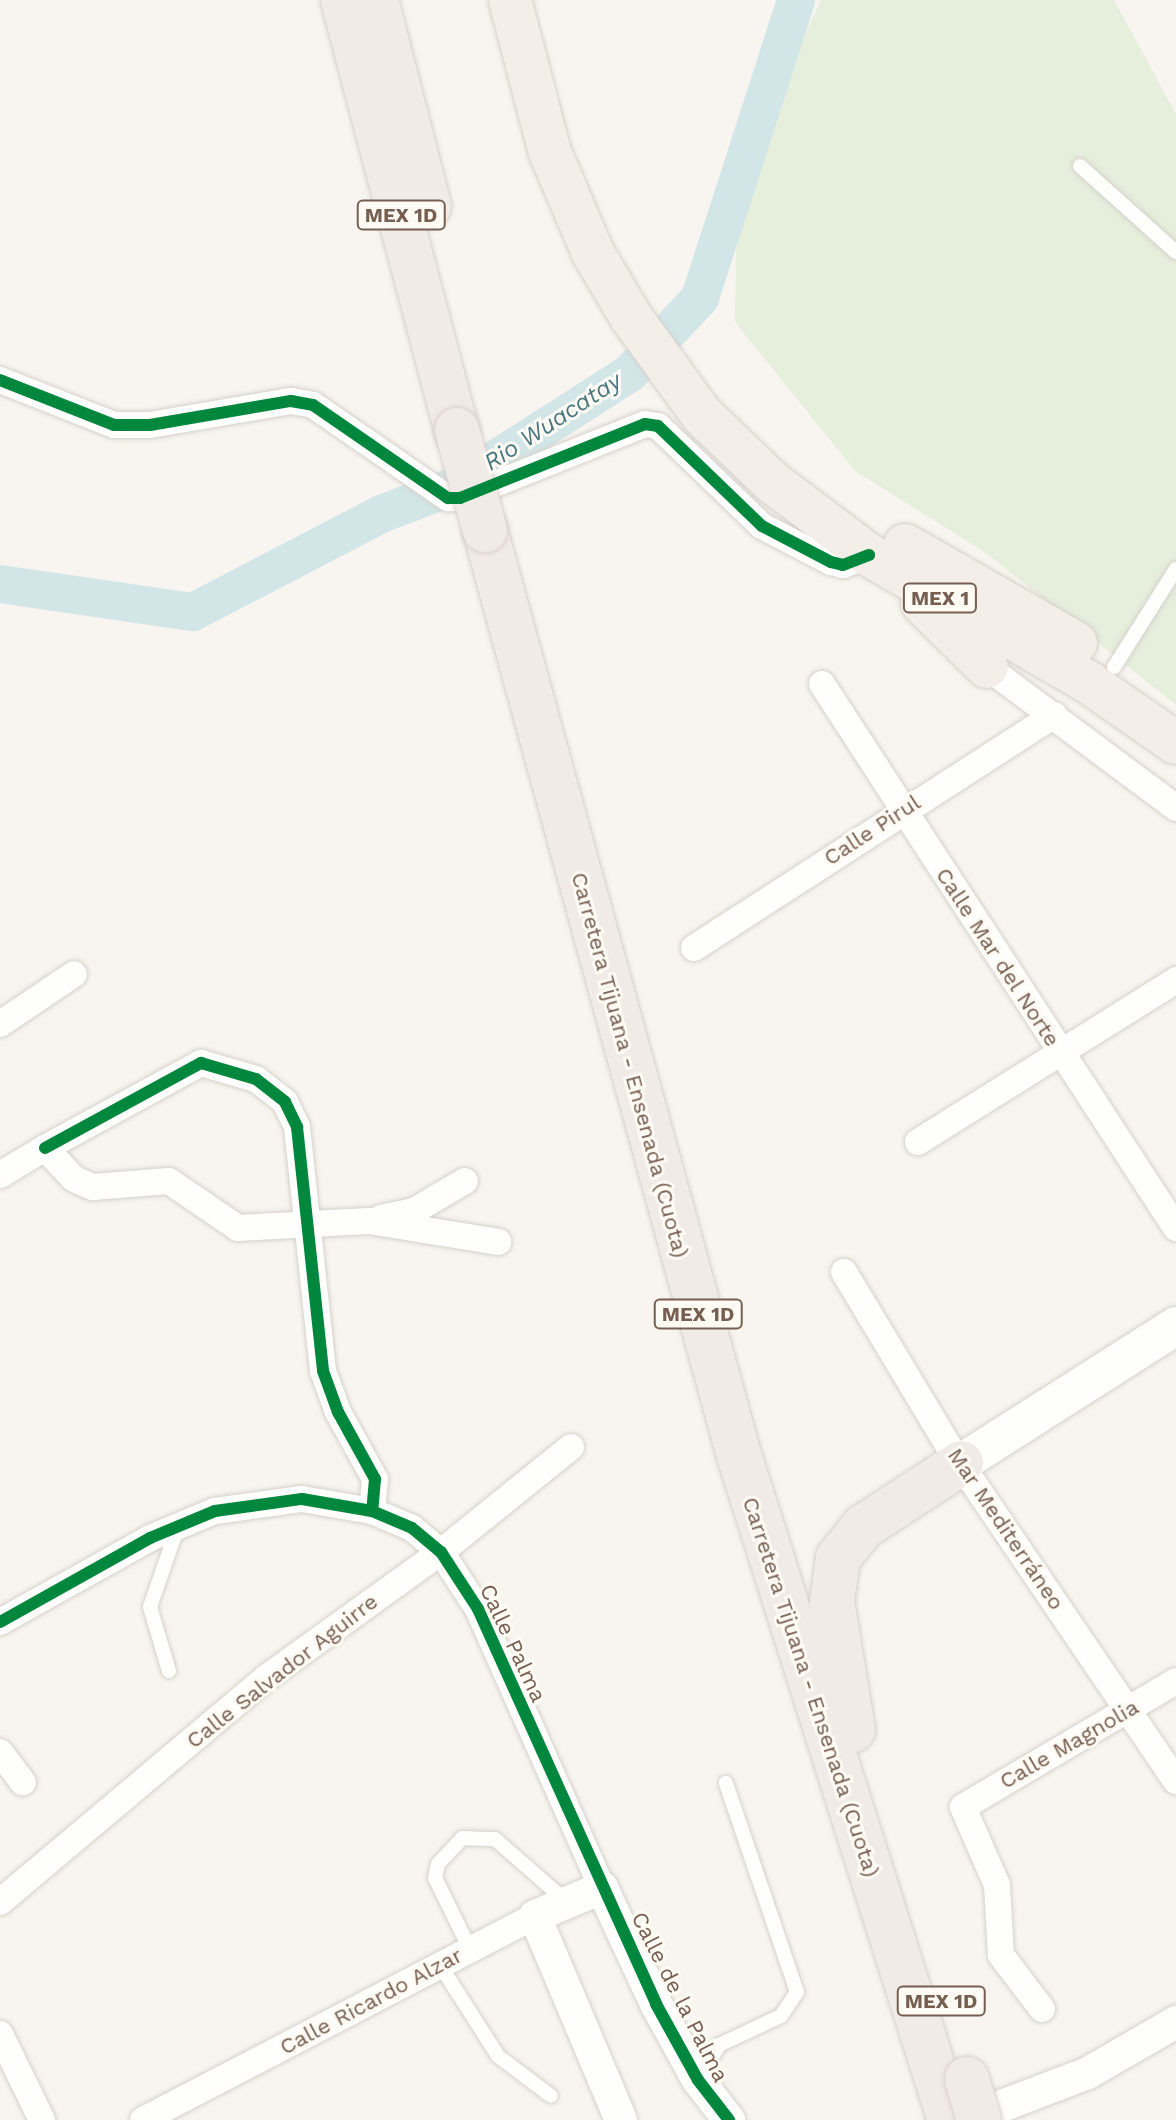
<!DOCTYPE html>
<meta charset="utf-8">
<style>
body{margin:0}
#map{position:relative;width:1176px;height:2120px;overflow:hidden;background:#f8f5f0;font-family:"Work Sans",sans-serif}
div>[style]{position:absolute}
.green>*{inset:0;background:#e6eedc}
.river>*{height:38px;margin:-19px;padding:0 19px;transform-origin:19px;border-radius:19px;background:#d2e6e8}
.roads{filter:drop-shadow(0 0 2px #d6d1cb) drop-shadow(0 0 2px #d6d1cb)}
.service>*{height:14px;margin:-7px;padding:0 7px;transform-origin:7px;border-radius:7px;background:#fefefd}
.minor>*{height:26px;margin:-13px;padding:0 13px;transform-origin:13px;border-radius:13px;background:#fefefd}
.tertiary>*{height:32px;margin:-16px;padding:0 16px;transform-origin:16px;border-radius:16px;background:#fefefd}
.secondary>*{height:38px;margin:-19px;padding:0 19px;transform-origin:19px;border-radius:19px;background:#fefefd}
.primary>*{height:42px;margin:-21px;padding:0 21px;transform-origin:21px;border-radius:21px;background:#f3efe8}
.motorway>*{height:44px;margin:-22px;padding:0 22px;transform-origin:22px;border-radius:22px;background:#f1ebe8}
.bridges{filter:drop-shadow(0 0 2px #d9d1cd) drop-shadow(0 0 2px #d9d1cd)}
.motorway-bridge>*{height:44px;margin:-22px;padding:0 22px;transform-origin:22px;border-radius:22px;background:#f1ebe8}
.cycleway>*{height:12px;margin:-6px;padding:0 6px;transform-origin:6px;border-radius:6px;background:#00873e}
span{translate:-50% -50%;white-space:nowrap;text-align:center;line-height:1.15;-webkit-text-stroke:6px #fefaf4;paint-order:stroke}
.shield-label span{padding:2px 6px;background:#fefaf4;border:2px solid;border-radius:6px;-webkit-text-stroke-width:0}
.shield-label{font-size:20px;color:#765e51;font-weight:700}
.street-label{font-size:22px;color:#765e51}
.water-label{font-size:24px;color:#487780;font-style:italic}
</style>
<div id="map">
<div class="green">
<i style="clip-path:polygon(821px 0,1114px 0,1176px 114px,1176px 705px,986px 553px,855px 471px,735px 322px,737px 182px)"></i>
</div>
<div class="river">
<i style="left:0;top:584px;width:195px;rotate:8.3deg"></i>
<i style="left:193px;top:612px;width:212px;rotate:-27.5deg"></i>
<i style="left:381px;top:514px;width:76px;rotate:-20.8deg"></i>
<i style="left:452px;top:487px;width:210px;rotate:-32.6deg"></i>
<i style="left:629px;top:374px;width:104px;rotate:-46.9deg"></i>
<i style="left:700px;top:298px;width:313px;rotate:-72.1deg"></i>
</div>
<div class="roads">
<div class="service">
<i style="left:1080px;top:166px;width:129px;rotate:41.9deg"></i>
<i style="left:1114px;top:667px;width:116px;rotate:-57.7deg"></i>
<i style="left:169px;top:1671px;width:67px;rotate:-106.5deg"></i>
<i style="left:150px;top:1607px;width:86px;rotate:-70.9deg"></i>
<i style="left:470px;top:1949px;width:79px;rotate:-116.2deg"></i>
<i style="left:435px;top:1878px;width:14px;rotate:-78deg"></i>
<i style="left:438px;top:1864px;width:35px;rotate:-47deg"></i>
<i style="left:462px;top:1838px;width:33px;rotate:2deg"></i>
<i style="left:495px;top:1839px;width:96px;rotate:41.2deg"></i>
<i style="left:440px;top:1965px;width:108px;rotate:57.5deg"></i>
<i style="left:498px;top:2056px;width:66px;rotate:37deg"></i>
<i style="left:698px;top:2079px;width:40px;rotate:-58deg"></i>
<i style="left:719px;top:2045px;width:68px;rotate:-25.1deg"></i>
<i style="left:781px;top:2016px;width:29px;rotate:-56deg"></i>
<i style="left:797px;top:1992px;width:221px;rotate:-108.8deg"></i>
</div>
<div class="minor">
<i style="left:0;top:380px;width:123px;rotate:21.5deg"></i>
<i style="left:114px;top:425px;width:36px"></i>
<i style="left:150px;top:425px;width:143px;rotate:-9.7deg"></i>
<i style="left:291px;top:401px;width:22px;rotate:10deg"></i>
<i style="left:313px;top:405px;width:164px;rotate:34.6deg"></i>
<i style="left:448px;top:498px;width:12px"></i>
<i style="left:460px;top:498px;width:199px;rotate:-21.8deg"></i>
<i style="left:645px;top:424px;width:13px;rotate:9deg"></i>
<i style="left:658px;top:426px;width:144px;rotate:43.9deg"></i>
<i style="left:762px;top:526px;width:78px;rotate:27.6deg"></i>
<i style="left:831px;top:562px;width:12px;rotate:14deg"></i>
<i style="left:843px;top:565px;width:28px;rotate:-21deg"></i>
<i style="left:987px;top:667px;width:236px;rotate:36.7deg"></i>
<i style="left:822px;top:684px;width:649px;rotate:56.95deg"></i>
<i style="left:694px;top:948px;width:429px;rotate:-32.9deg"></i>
<i style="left:0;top:1024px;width:89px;rotate:-34deg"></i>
<i style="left:918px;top:1142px;width:305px;rotate:-32.1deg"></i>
<i style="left:45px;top:1148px;width:178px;rotate:-28.6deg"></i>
<i style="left:201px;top:1063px;width:57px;rotate:16.2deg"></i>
<i style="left:256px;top:1079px;width:37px;rotate:38deg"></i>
<i style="left:285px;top:1102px;width:28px;rotate:64deg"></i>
<i style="left:297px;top:1127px;width:245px;rotate:83.9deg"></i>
<i style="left:323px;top:1371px;width:44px;rotate:69.9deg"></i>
<i style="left:338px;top:1412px;width:77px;rotate:61.1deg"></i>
<i style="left:375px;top:1479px;width:32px;rotate:95deg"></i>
<i style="left:0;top:1175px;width:52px;rotate:-31deg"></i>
<i style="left:45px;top:1148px;width:42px;rotate:46.9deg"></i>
<i style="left:74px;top:1179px;width:21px;rotate:23deg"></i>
<i style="left:93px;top:1187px;width:76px;rotate:-4.5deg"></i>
<i style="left:169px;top:1181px;width:83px;rotate:34.3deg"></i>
<i style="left:238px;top:1228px;width:131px;rotate:-3.1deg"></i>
<i style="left:369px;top:1221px;width:131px;rotate:9.2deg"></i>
<i style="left:381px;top:1218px;width:34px;rotate:-12deg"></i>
<i style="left:414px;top:1211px;width:59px;rotate:-30.5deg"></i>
<i style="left:844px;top:1272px;width:204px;rotate:59deg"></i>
<i style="left:949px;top:1447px;width:404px;rotate:55.8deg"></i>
<i style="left:0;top:1622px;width:172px;rotate:-29.2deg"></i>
<i style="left:150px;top:1538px;width:70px;rotate:-22.6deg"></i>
<i style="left:215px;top:1511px;width:88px;rotate:-7.9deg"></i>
<i style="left:302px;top:1499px;width:71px;rotate:9.7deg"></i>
<i style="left:372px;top:1511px;width:43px;rotate:23deg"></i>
<i style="left:412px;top:1528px;width:38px;rotate:40deg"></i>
<i style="left:441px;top:1552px;width:68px;rotate:57deg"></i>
<i style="left:478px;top:1609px;width:305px;rotate:66deg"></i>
<i style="left:0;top:1752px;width:38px;rotate:53deg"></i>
<i style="left:0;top:1902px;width:348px;rotate:-40.1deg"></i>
<i style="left:266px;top:1678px;width:216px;rotate:-35.8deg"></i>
<i style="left:441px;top:1552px;width:167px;rotate:-38.9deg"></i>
<i style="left:1042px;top:2009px;width:68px;rotate:-127.2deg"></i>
<i style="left:1001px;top:1955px;width:70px;rotate:-93.3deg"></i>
<i style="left:997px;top:1885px;width:85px;rotate:-113.6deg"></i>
<i style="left:963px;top:1807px;width:247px;rotate:-30.6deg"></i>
<i style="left:0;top:2034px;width:96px;rotate:64deg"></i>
<i style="left:143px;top:2120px;width:442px;rotate:-27.5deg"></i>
</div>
<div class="tertiary">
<i style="left:621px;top:2120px;width:221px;rotate:-112.9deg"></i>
<i style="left:535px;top:1916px;width:73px;rotate:-22.7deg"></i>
<i style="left:602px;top:1888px;width:128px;rotate:65deg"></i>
<i style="left:656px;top:2004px;width:87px;rotate:61.1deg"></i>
<i style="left:698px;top:2080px;width:51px;rotate:52.2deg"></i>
<i style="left:965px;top:2120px;width:132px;rotate:-20.9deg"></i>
<i style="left:1088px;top:2073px;width:102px;rotate:-30.1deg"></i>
</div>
<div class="secondary">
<i style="left:961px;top:1463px;width:255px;rotate:-32.5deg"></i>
</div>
<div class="primary">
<i style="left:510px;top:0;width:157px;rotate:75.3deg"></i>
<i style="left:550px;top:152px;width:110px;rotate:66.9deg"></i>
<i style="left:593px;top:253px;width:74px;rotate:59.3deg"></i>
<i style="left:631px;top:317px;width:121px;rotate:54.1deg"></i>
<i style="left:702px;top:415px;width:97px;rotate:43.7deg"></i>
<i style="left:772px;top:482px;width:121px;rotate:37deg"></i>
<i style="left:869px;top:555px;width:253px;rotate:30.1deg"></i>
<i style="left:1088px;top:682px;width:107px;rotate:34.7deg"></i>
<i style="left:905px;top:545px;width:197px;rotate:29.8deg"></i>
<i style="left:922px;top:603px;width:91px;rotate:44.6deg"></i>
</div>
<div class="motorway">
<i style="left:343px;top:0;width:445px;rotate:75.2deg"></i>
<i style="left:376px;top:0;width:213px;rotate:75.6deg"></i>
<i style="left:485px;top:530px;width:959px;rotate:74.65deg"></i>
<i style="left:739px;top:1455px;width:698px;rotate:72.4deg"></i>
<i style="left:853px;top:1730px;width:130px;rotate:-99.3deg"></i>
<i style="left:832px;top:1602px;width:44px;rotate:-82.2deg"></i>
<i style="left:838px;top:1558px;width:40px;rotate:-51deg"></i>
<i style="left:863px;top:1527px;width:117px;rotate:-33.1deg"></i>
</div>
</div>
<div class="bridges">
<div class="motorway-bridge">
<i style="left:457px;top:430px;width:104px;rotate:74.4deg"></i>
<i style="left:967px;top:2079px;width:43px;rotate:73.7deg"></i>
</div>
</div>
<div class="cycleway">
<i style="left:0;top:380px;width:123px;rotate:21.5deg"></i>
<i style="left:114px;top:425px;width:36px"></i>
<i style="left:150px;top:425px;width:143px;rotate:-9.7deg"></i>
<i style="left:291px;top:401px;width:22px;rotate:10deg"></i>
<i style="left:313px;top:405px;width:164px;rotate:34.6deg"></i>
<i style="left:448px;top:498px;width:12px"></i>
<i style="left:460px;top:498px;width:199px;rotate:-21.8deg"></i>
<i style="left:645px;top:424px;width:13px;rotate:9deg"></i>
<i style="left:658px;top:426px;width:144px;rotate:43.9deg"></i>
<i style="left:762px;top:526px;width:78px;rotate:27.6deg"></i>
<i style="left:831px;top:562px;width:12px;rotate:14deg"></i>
<i style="left:843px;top:565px;width:28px;rotate:-21deg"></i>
<i style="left:45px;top:1148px;width:178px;rotate:-28.6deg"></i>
<i style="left:201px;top:1063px;width:57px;rotate:16.2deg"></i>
<i style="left:256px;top:1079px;width:37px;rotate:38deg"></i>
<i style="left:285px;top:1102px;width:28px;rotate:64deg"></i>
<i style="left:297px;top:1127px;width:245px;rotate:83.9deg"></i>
<i style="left:323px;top:1371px;width:44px;rotate:69.9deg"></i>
<i style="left:338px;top:1412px;width:77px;rotate:61.1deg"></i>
<i style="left:375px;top:1479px;width:32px;rotate:95deg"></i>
<i style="left:0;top:1622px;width:172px;rotate:-29.2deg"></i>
<i style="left:150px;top:1538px;width:70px;rotate:-22.6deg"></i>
<i style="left:215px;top:1511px;width:88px;rotate:-7.9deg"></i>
<i style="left:302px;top:1499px;width:71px;rotate:9.7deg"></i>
<i style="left:372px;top:1511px;width:43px;rotate:23deg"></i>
<i style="left:412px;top:1528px;width:38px;rotate:40deg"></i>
<i style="left:441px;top:1552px;width:68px;rotate:57deg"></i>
<i style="left:478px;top:1609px;width:433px;rotate:65.7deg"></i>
<i style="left:656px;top:2004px;width:87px;rotate:61.1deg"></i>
<i style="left:698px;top:2080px;width:51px;rotate:52.2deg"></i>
</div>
<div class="shield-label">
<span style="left:401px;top:215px">MEX 1D</span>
<span style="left:940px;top:598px">MEX 1</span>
<span style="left:698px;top:1314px">MEX 1D</span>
<span style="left:941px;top:2001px">MEX 1D</span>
</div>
<div class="street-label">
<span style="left:872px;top:830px;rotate:-33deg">Calle Pirul</span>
<span style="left:998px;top:957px;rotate:57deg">Calle Mar del Norte</span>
<span style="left:630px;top:1065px;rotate:75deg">Carretera Tijuana - Ensenada (Cuota)</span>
<span style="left:1006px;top:1529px;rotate:56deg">Mar Mediterráneo</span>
<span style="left:513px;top:1643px;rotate:65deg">Calle Palma</span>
<span style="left:282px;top:1671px;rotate:-38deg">Calle Salvador Aguirre</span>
<span style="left:811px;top:1687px;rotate:72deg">Carretera Tijuana - Ensenada (Cuota)</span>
<span style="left:1069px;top:1744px;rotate:-30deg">Calle Magnolia</span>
<span style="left:680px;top:1997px;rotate:63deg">Calle de la Palma</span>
<span style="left:371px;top:2001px;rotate:-28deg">Calle Ricardo Alzar</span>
</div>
<div class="water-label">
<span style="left:553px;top:422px;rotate:-33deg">Rio Wuacatay</span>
</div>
</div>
